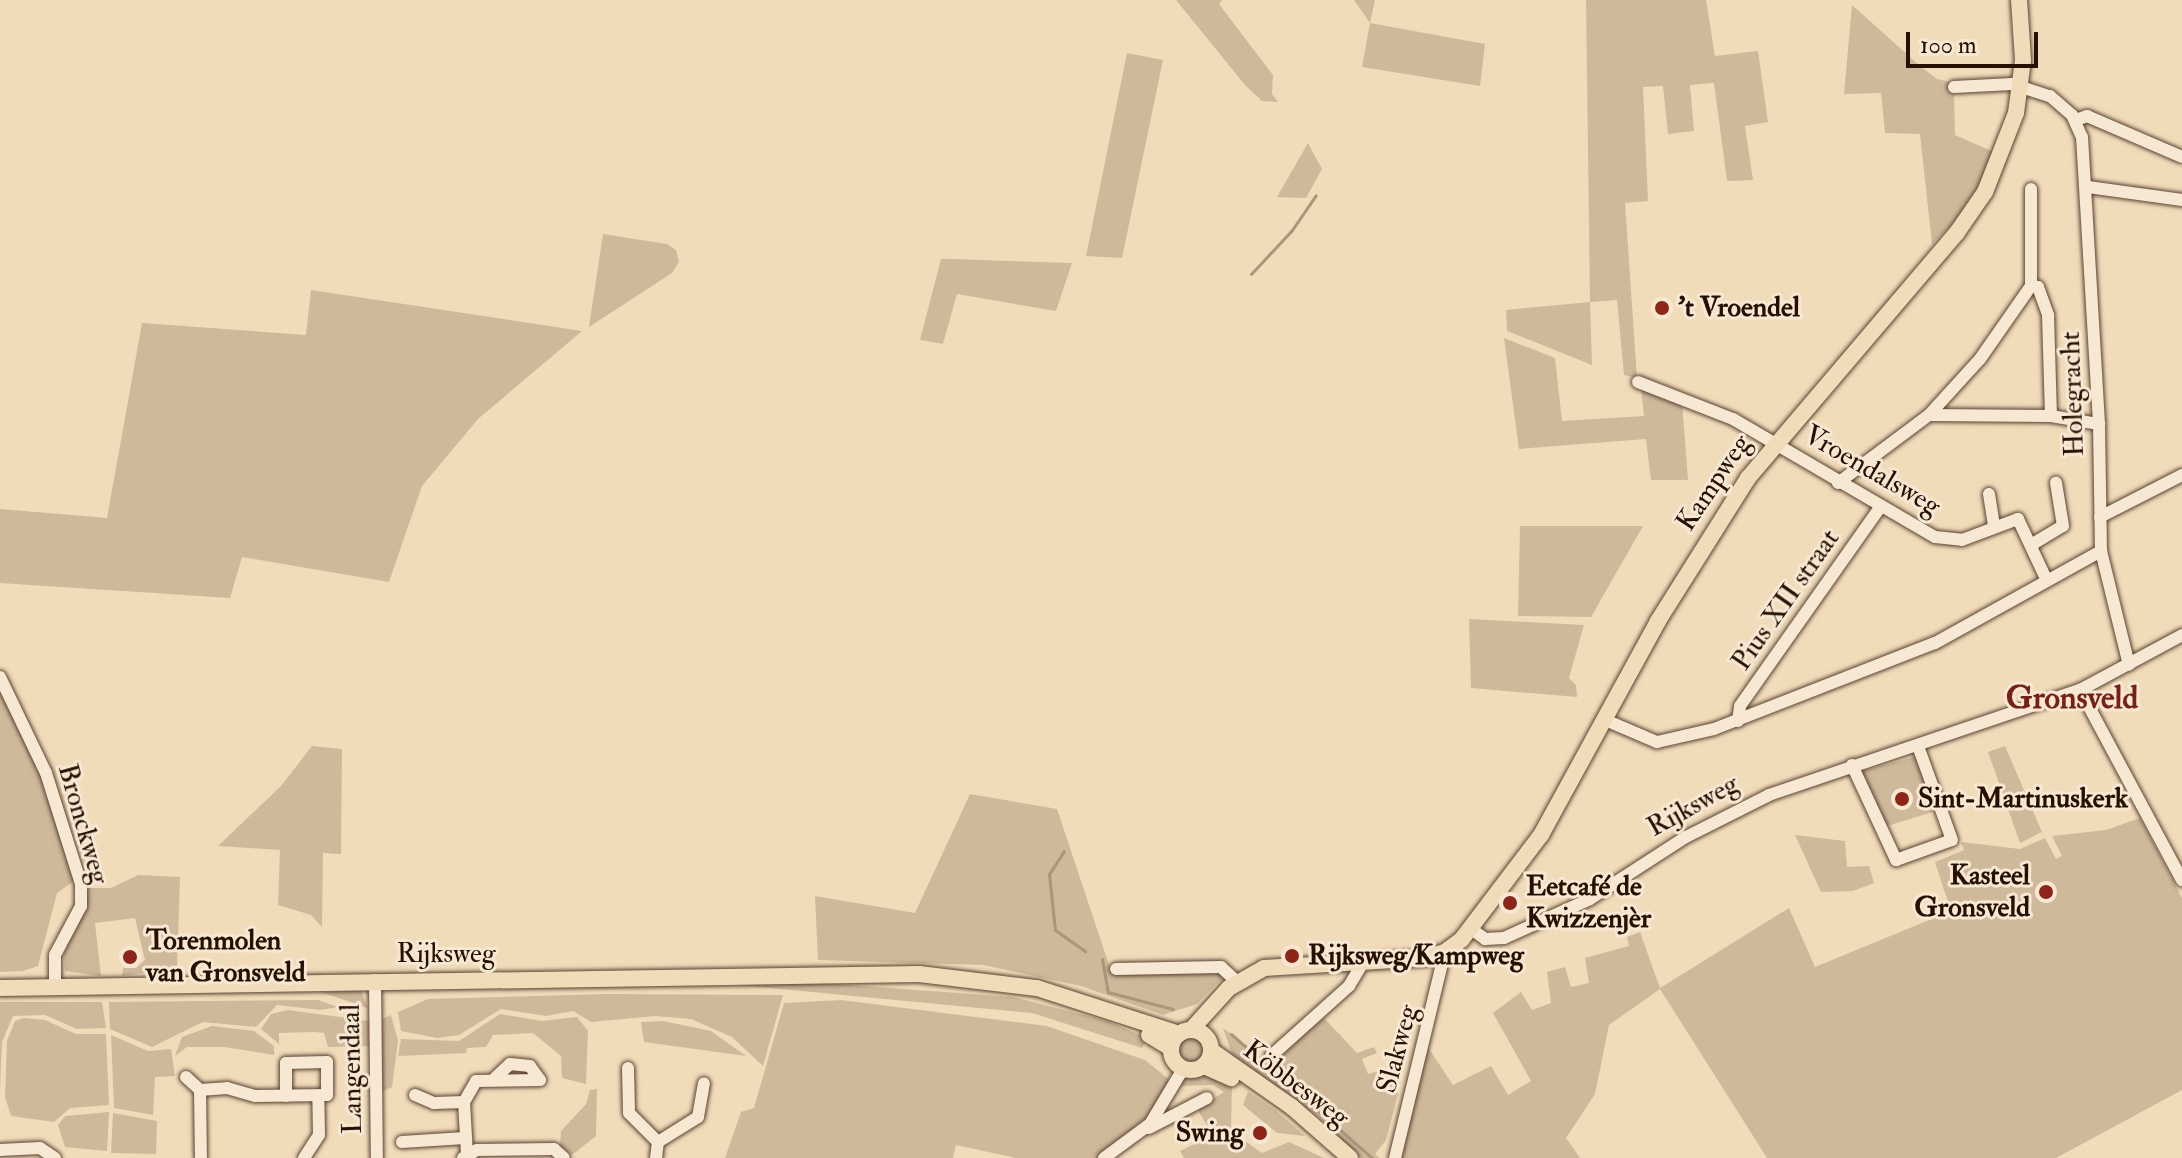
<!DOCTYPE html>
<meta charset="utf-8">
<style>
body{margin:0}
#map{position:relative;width:2182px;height:1158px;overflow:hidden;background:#f1dcba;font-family:"IM FELL Double Pica",serif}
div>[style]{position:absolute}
.green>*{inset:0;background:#cfb99b}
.round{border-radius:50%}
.stream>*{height:3px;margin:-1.5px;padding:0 1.5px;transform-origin:1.5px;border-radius:1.5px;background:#ac967b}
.roads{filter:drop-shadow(0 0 2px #5a4230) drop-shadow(0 0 2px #5a4230)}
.minor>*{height:12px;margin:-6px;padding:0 6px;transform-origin:6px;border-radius:6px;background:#f6e8d2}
.major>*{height:16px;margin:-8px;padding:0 8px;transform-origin:8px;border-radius:8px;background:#f1dcba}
.major>.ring{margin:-8px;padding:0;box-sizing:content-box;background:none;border:16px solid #f1dcba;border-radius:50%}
.dots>*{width:22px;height:22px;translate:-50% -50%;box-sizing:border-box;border:4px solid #f6e8d2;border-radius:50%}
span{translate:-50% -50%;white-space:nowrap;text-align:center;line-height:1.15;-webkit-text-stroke:6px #f6e8d2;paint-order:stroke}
.poi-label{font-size:28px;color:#270f02;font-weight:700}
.left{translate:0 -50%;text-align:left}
.right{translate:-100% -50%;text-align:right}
.street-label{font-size:28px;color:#270f02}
.quarter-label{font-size:32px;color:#7a1f14;font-weight:700}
.scale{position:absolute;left:1906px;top:32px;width:132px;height:36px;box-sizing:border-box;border:4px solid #270f02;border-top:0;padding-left:10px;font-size:24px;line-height:28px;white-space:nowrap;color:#270f02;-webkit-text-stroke:6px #f6e8d2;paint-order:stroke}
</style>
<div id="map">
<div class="green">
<i style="clip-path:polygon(1176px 0,1222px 0,1219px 4px,1273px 75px,1272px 94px,1278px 102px,1262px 101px,1245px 85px)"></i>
<i style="clip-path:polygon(1354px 0,1375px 0,1370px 23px,1485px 44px,1480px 86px,1362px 67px,1370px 23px)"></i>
<i style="clip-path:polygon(1586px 0,1706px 0,1715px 56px,1758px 51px,1768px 122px,1745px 126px,1753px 180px,1727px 181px,1714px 83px,1690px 85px,1694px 131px,1668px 134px,1663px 86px,1643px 87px,1648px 201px,1625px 203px,1637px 378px,1624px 375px,1617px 300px,1590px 302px,1592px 365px,1507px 331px,1506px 310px,1590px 302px)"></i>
<i style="clip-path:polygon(1852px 5px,1919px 65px,1937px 79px,1963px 85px,1954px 95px,1955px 135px,1996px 153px,1963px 213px,1932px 244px,1920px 134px,1885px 133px,1881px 93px,1844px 94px)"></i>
<i style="clip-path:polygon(1127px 53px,1163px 60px,1122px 258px,1086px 256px)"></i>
<i style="clip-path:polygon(1308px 143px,1322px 169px,1306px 198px,1277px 197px)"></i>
<i style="clip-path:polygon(603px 234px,667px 244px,676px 250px,679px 262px,672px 273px,589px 327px)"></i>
<i style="clip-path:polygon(941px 259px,952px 259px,1072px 263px,1056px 311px,957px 294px,943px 344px,920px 340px)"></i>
<i style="clip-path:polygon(311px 290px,582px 331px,478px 419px,422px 486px,389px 582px,242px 557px,230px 598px,0 583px,0 509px,107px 518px,142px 323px,306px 335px)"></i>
<i style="clip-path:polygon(1504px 338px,1555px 358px,1562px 421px,1644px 416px,1641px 389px,1682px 403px,1688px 480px,1651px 480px,1646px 439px,1519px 449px)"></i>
<i style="clip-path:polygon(1520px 526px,1643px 526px,1591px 617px,1518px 616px)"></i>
<i style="clip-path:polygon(1469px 619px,1584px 625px,1569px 678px,1576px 685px,1577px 697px,1471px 688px)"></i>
<i style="clip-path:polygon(0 688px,39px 768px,74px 881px,57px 893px,38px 966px,23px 971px,0 972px)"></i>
<i style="clip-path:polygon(312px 746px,342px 749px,341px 854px,323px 853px,322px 927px,311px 915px,278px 905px,280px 850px,218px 846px,281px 786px)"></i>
<i style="clip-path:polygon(2005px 746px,2042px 832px,2020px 843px,1988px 752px)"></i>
<i style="clip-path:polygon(1918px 756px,1936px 811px,1884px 827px,1859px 772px)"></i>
<i style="clip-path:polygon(970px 794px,1057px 809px,1110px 968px,1227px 973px,1197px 1004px,1163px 1015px,1081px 986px,983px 965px,818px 960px,815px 896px,915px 913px)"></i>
<i style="clip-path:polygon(2140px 818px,2182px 898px,2182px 1090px,2056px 1158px,1767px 1158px,1660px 989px,1609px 1025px,1595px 1094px,1566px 1138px,1580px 1158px,1399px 1158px,1427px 1046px,1453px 1085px,1491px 1066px,1508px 1095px,1531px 1081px,1493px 1013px,1521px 992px,1532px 1010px,1551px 1003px,1547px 972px,1565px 967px,1571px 987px,1589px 983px,1585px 958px,1629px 946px,1627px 937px,1640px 932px,1660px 988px,1789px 908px,1815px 967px,1951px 911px,1935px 862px,1964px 850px,1961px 842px,2020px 849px,2045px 838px,2056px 859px,2062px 856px,2052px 836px,2106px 830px)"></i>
<i style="clip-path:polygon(1795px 835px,1845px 841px,1847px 867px,1869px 866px,1874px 883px,1853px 891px,1821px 892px)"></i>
<i style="clip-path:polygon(138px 875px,180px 877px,177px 968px,122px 976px,123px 968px,136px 968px,145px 960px,135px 918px,95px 923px,101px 976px,65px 971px,64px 954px,86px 888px,111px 888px)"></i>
<i style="clip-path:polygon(823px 983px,1013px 997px,1107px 1021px,1147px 1038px,1142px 1048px,1032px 1013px,728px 984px)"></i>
<i style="clip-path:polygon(361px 991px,368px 1008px,321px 992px,348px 991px)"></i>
<i style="clip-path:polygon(608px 994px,783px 995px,763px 1066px,732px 1037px,691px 1019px,655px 1016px,591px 1022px,573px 1011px,546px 1016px,501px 1009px,459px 1035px,437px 1038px,401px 1031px,398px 1012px,428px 999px)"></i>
<i style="clip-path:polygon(318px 1000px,338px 1007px,320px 1010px,277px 1005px,256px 1027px,203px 1022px,152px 1047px,110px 1029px,109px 1002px)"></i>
<i style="clip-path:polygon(841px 1000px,1047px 1026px,1145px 1060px,1172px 1082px,1142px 1126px,1098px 1158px,1016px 1158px,956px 1145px,953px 1158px,725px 1158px,741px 1112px,754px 1108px,784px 1003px)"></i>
<i style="clip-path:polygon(0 1002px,102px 1002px,106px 1028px,77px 1029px,45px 1015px,13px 1016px,2px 1042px,0 1091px)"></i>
<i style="clip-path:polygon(288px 1010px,369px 1021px,369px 1046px,328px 1047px,324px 1033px,315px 1032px,279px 1033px,279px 1044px,261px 1029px,271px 1014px)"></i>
<i style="clip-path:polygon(500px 1014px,542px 1021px,577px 1017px,588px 1031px,586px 1084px,562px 1078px,561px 1056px,533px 1033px,493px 1035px,486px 1047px,467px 1048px,466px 1053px,398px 1056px,401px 1039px,459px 1041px)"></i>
<i style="clip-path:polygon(391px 1015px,398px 1041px,392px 1087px,381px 1092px,382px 1019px)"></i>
<i style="clip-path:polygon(23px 1018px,45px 1020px,76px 1034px,106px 1034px,109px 1105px,70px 1108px,54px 1122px,11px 1116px,5px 1097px,7px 1041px,15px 1021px)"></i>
<i style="clip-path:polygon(1324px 1018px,1357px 1053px,1374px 1047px,1377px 1053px,1362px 1059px,1368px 1074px,1383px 1070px,1398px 1094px,1386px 1140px,1375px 1154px,1379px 1158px,1360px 1158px,1318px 1116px,1233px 1057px,1223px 1028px,1269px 1062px)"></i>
<i style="clip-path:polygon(663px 1021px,711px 1031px,746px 1056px,644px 1042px,641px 1022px)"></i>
<i style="clip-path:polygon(212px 1026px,254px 1031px,274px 1046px,274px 1055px,224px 1047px,187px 1047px,175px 1056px,182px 1037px)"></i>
<i style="clip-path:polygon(111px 1035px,148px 1051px,171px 1049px,175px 1076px,155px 1077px,153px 1115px,114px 1108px)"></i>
<i class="round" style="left:1178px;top:1037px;width:26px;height:26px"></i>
<i style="clip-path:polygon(1206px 1070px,1232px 1082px,1231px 1131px,1262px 1153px,1289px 1142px,1324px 1158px,1184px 1158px,1180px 1151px,1213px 1135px,1197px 1109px,1224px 1092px,1213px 1085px,1178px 1086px,1187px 1075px)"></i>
<i style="clip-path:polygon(597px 1089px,596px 1136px,572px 1155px,560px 1146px,561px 1131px,586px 1104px,590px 1090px)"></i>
<i style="clip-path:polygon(1248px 1092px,1275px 1110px,1305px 1136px,1277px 1133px,1243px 1105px)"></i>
<i style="clip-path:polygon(109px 1112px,107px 1151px,65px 1147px,58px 1125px,65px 1116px)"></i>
<i style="clip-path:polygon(113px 1113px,157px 1121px,156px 1154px,111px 1153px)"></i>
</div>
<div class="stream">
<i style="left:1251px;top:274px;width:60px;rotate:-47deg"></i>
<i style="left:1292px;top:230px;width:42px;rotate:-55.6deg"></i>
<i style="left:1064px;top:851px;width:27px;rotate:123deg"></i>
<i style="left:1049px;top:874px;width:56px;rotate:83.9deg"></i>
<i style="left:1055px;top:930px;width:37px;rotate:35deg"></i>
<i style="left:1102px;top:959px;width:34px;rotate:80deg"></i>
<i style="left:1108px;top:992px;width:67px;rotate:14.7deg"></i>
<i style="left:1231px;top:1034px;width:188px;rotate:41.3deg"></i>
</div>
<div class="roads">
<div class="minor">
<i style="left:1954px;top:87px;width:58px;rotate:-3deg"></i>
<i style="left:2012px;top:84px;width:40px;rotate:18deg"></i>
<i style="left:2050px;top:96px;width:29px;rotate:41deg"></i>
<i style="left:2072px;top:115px;width:24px;rotate:66deg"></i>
<i style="left:2082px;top:137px;width:288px;rotate:86.6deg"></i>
<i style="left:2099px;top:424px;width:127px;rotate:89.1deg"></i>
<i style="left:2101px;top:551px;width:117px;rotate:76.2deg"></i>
<i style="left:2076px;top:120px;width:12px;rotate:-20deg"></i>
<i style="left:2087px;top:116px;width:103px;rotate:23.3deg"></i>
<i style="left:2088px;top:187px;width:95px;rotate:7.9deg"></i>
<i style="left:2031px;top:286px;width:7px;rotate:8deg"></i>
<i style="left:2038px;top:287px;width:30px;rotate:70deg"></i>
<i style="left:2048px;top:315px;width:101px;rotate:88.3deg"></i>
<i style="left:1638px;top:382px;width:102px;rotate:21.3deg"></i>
<i style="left:1733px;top:419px;width:234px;rotate:30.3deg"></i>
<i style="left:1935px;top:537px;width:27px;rotate:6deg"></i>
<i style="left:1962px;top:540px;width:60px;rotate:-20.6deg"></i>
<i style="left:2018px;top:519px;width:68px;rotate:64.9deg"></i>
<i style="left:1929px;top:415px;width:122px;rotate:0.5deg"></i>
<i style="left:2051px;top:416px;width:49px;rotate:9.5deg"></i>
<i style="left:1838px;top:483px;width:114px;rotate:-36.8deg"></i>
<i style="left:1929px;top:415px;width:76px;rotate:-47.7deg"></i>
<i style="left:1980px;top:359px;width:89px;rotate:-55.1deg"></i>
<i style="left:2031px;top:286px;width:97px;rotate:-90deg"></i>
<i style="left:1989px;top:494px;width:32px;rotate:81deg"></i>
<i style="left:2100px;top:517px;width:92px;rotate:-27.1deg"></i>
<i style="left:2031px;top:545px;width:37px;rotate:-31deg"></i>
<i style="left:2063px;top:526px;width:44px;rotate:-99.2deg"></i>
<i style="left:0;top:677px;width:106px;rotate:64.4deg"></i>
<i style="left:46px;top:773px;width:116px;rotate:72.5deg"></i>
<i style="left:81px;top:884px;width:22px;rotate:90deg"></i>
<i style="left:81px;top:906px;width:55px;rotate:118deg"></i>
<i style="left:55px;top:955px;width:32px;rotate:90deg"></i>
<i style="left:2080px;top:690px;width:216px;rotate:61.8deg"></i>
<i style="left:1603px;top:719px;width:59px;rotate:23.1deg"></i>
<i style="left:1657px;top:742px;width:58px;rotate:-12.8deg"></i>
<i style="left:1714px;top:729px;width:237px;rotate:-21.3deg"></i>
<i style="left:1935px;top:643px;width:190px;rotate:-29deg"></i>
<i style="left:1738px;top:721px;width:15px;rotate:-82deg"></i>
<i style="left:1740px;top:706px;width:241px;rotate:-54.8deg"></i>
<i style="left:1852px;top:765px;width:105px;rotate:65.1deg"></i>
<i style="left:1896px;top:860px;width:59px;rotate:-19.7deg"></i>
<i style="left:1952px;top:840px;width:100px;rotate:-109.9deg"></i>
<i style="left:1470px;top:928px;width:19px;rotate:36deg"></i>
<i style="left:1485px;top:939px;width:19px;rotate:-3deg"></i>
<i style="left:1504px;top:938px;width:94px;rotate:-24.4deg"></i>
<i style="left:1590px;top:899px;width:114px;rotate:-32.9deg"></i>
<i style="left:1686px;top:837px;width:93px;rotate:-26.8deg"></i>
<i style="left:1769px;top:795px;width:328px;rotate:-18.7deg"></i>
<i style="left:2080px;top:690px;width:116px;rotate:-28.3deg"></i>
<i style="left:1116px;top:969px;width:105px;rotate:-1.1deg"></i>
<i style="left:1221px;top:967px;width:22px;rotate:43deg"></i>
<i style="left:375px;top:980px;width:178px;rotate:89.4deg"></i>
<i style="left:1271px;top:1056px;width:105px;rotate:-41.9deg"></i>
<i style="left:1349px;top:986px;width:26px;rotate:-59deg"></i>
<i style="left:628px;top:1068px;width:45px;rotate:88.7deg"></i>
<i style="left:629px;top:1113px;width:41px;rotate:45deg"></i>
<i style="left:186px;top:1077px;width:19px;rotate:43deg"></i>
<i style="left:200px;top:1090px;width:68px;rotate:89.2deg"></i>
<i style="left:200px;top:1090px;width:27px;rotate:-4deg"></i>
<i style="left:227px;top:1088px;width:29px;rotate:16deg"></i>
<i style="left:255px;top:1096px;width:72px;rotate:-0.8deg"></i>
<i style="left:327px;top:1095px;width:33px;rotate:-90deg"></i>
<i style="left:327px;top:1062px;width:41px;rotate:178.6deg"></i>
<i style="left:286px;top:1063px;width:33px;rotate:90deg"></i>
<i style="left:415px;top:1095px;width:21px;rotate:23deg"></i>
<i style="left:434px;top:1103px;width:30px;rotate:-2deg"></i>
<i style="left:1149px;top:1128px;width:65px;rotate:-27.3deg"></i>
<i style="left:402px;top:1142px;width:63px;rotate:-3.6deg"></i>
<i style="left:0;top:1150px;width:40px;rotate:-2.9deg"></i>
<i style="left:40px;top:1148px;width:18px;rotate:34deg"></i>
<i style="left:467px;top:1154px;width:52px;rotate:-93.3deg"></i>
<i style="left:464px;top:1102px;width:24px;rotate:-60deg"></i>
<i style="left:476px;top:1081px;width:64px;rotate:-0.9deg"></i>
<i style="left:540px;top:1080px;width:17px;rotate:-126deg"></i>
<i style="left:530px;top:1066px;width:20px;rotate:-174deg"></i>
<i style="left:510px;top:1064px;width:21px;rotate:137deg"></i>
<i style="left:304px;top:1158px;width:27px;rotate:-57deg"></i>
<i style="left:319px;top:1135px;width:39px;rotate:-91deg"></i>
<i style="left:463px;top:1158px;width:16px;rotate:-30deg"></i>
<i style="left:477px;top:1150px;width:77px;rotate:-0.7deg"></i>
<i style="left:554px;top:1149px;width:13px;rotate:42deg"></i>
<i style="left:656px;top:1158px;width:16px;rotate:-83deg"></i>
<i style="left:658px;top:1142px;width:47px;rotate:-32deg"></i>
<i style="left:698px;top:1117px;width:34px;rotate:-80deg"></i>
<i style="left:1104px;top:1158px;width:57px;rotate:-36.5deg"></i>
<i style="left:1150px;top:1124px;width:64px;rotate:-59deg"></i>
<i style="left:1395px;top:1158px;width:212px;rotate:-76.4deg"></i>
</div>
<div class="major">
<i style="left:0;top:988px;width:919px;rotate:-0.87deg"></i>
<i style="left:919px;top:974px;width:119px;rotate:6.8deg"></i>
<i style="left:1037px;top:988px;width:149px;rotate:17.9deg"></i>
<i class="ring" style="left:1171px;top:1030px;width:24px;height:24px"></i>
<i style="left:1191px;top:1030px;width:57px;rotate:-47.9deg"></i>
<i style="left:1229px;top:988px;width:40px;rotate:-29.7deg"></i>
<i style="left:1264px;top:968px;width:162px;rotate:-3.5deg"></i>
<i style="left:1426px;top:958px;width:20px;rotate:-18deg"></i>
<i style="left:1445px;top:952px;width:21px;rotate:-37deg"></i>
<i style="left:1462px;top:939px;width:131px;rotate:-52.8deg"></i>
<i style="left:1541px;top:835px;width:244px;rotate:-61.3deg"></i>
<i style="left:1658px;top:621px;width:169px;rotate:-57.8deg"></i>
<i style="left:1748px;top:478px;width:321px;rotate:-49.6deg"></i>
<i style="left:1956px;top:234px;width:51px;rotate:-55.4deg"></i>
<i style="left:1985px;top:192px;width:85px;rotate:-68.6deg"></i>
<i style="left:2016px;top:113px;width:53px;rotate:-82.5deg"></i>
<i style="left:2023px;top:60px;width:60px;rotate:-93.8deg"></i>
<i style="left:1149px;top:1035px;width:26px;rotate:31deg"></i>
<i style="left:1212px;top:1051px;width:98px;rotate:35deg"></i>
<i style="left:1292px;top:1107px;width:77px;rotate:41.3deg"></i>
<i style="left:1204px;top:1066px;width:30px;rotate:24deg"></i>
</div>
</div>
<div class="dots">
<i style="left:1662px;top:308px;background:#8f2418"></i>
<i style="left:1902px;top:799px;background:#8f2418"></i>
<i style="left:2046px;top:892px;background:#8f2418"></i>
<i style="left:1510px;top:903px;background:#8f2418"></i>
<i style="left:1292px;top:956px;background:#8f2418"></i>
<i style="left:130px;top:957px;background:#8f2418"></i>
<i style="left:1260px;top:1133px;background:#8f2418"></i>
</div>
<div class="poi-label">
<span class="left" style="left:1678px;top:308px">'t Vroendel</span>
<span class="left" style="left:1918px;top:799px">Sint-Martinuskerk</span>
<span class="right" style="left:2030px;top:892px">Kasteel<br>Gronsveld</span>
<span class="left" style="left:1526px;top:903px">Eetcafé de<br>Kwizzenjèr</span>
<span class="left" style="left:146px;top:957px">Torenmolen<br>van Gronsveld</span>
<span class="left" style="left:1308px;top:956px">Rijksweg/Kampweg</span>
<span class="right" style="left:1244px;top:1133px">Swing</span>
</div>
<div class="street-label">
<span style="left:2073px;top:394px;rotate:-92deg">Holegracht</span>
<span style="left:1872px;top:471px;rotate:30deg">Vroendalsweg</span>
<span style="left:1714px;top:483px;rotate:-56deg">Kampweg</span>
<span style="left:1786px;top:600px;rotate:-55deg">Pius XII straat</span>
<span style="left:1693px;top:806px;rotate:-29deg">Rijksweg</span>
<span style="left:83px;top:824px;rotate:74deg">Bronckweg</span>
<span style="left:446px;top:954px">Rijksweg</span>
<span style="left:1398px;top:1049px;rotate:-75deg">Slakweg</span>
<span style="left:352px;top:1069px;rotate:-91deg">Langendaal</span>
<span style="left:1296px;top:1084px;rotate:37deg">Köbbesweg</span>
</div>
<div class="quarter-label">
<span style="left:2072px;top:698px">Gronsveld</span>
</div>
<div class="scale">100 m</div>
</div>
